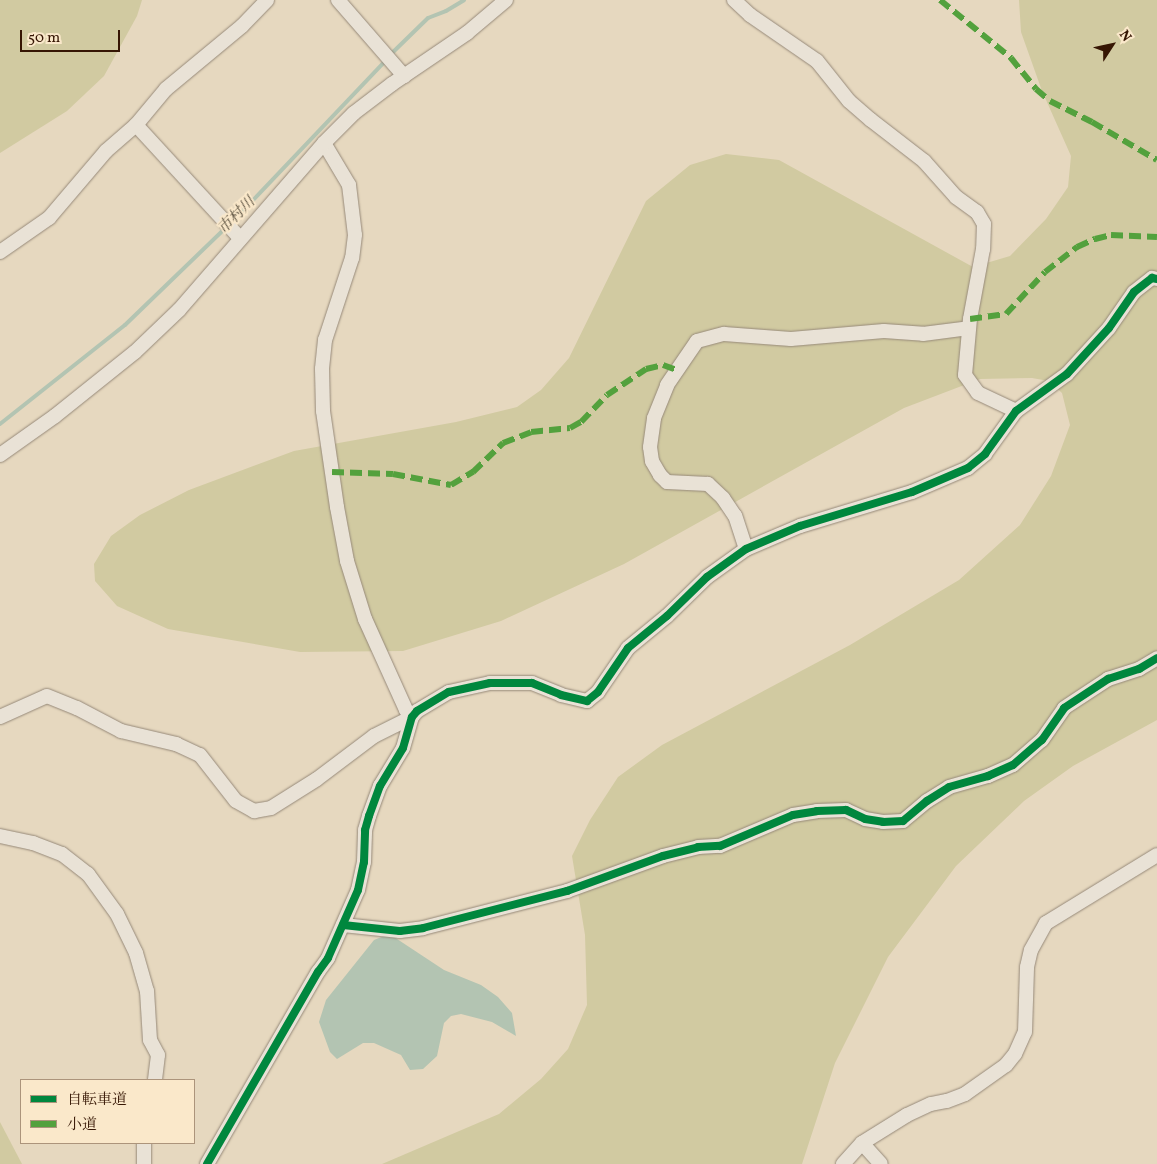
<!DOCTYPE html>
<meta charset="utf-8">
<style>
body{margin:0}
#map{position:relative;width:1157px;height:1164px;overflow:hidden;background:#e6d8bf;font-family:Vollkorn,"Noto Serif JP",serif}
div>[style]{position:absolute}
.green>*{inset:0;background:#d1caa1}
.water>*{inset:0;background:#b3c4b2}
.stream>*{height:4px;margin:-2px;padding:0 2px;transform-origin:2px;border-radius:2px;background:#b3c4b2}
.roads{filter:drop-shadow(0 0 1px #968979) drop-shadow(0 0 1px #968979)}
.minor>*{height:14px;margin:-7px;padding:0 7px;transform-origin:7px;border-radius:7px;background:#e9e2d6}
.quiet>*{height:6px;margin-top:-3px;transform-origin:0;background:repeating-linear-gradient(90deg,#53a13d 0 12px,transparent 0 18px)}
.cycleway>*{height:8px;margin:-4px;padding:0 4px;transform-origin:4px;border-radius:4px;background:#00873e}
span{translate:-50% -50%;white-space:nowrap;text-align:center;line-height:1.15;-webkit-text-stroke:4px #fae8ca;paint-order:stroke}
.water-label{font-size:15px;color:#5a503f;font-style:italic}
.legend{position:absolute;left:20px;top:1079px;width:175px;height:65px;box-sizing:border-box;background:#fae8ca;border:1px solid #ac947b;margin:0;padding:6px 9px;list-style:none;font-size:15px;color:#361604}
.legend li{display:flex;align-items:center;gap:10px;height:25px}
.legend b{width:25px;border:1px solid #ac947b}
.north{position:absolute;left:1087px;top:20px;width:50px;height:50px;-webkit-text-stroke:4px #fae8ca;paint-order:stroke;rotate:55deg;font-size:14px;font-weight:700;line-height:20px;text-align:center;color:#361604}
.north::after{content:'';display:block;margin:auto;width:18px;height:22px;background:#361604;clip-path:polygon(50% 0,100% 100%,50% 72%,0 100%)}
.scale{position:absolute;left:20px;top:30px;width:100px;height:22px;box-sizing:border-box;border:2px solid #361604;border-top:0;padding-left:6px;font-size:15px;line-height:18px;white-space:nowrap;color:#361604;-webkit-text-stroke:4px #fae8ca;paint-order:stroke}
</style>
<div id="map">
<div class="green">
<i style="clip-path:polygon(0 0,142px 0,137px 16px,104px 76px,67px 111px,0 153px)"></i>
<i style="clip-path:polygon(1019px 0,1157px 0,1157px 720px,1073px 766px,1024px 801px,956px 866px,888px 957px,835px 1063px,802px 1164px,382px 1164px,499px 1114px,541px 1079px,568px 1049px,587px 1005px,585px 935px,572px 856px,590px 820px,618px 777px,662px 745px,850px 645px,959px 580px,1020px 525px,1051px 476px,1070px 425px,1062px 393px,1049px 381px,1032px 378px,980px 379px,904px 408px,624px 564px,501px 621px,403px 651px,300px 652px,168px 629px,117px 606px,95px 581px,94px 564px,111px 536px,140px 515px,189px 490px,294px 451px,456px 422px,517px 407px,541px 390px,569px 358px,646px 201px,690px 165px,726px 154px,779px 160px,973px 267px,1010px 256px,1046px 219px,1068px 187px,1071px 156px,1042px 91px,1021px 32px)"></i>
<i style="clip-path:polygon(0 1122px,22px 1164px,0 1164px)"></i>
</div>
<div class="water">
<i style="clip-path:polygon(384px 936px,394px 937px,444px 970px,481px 985px,498px 997px,512px 1013px,516px 1036px,492px 1022px,461px 1014px,451px 1016px,444px 1023px,437px 1056px,423px 1069px,410px 1070px,401px 1055px,374px 1043px,363px 1043px,337px 1059px,330px 1052px,319px 1022px,326px 1000px,374px 940px)"></i>
</div>
<div class="stream">
<i style="left:390px;top:55px;width:53px;rotate:-44.2deg"></i>
<i style="left:428px;top:18px;width:19px;rotate:-21deg"></i>
<i style="left:446px;top:11px;width:21px;rotate:-31deg"></i>
<i style="left:0;top:424px;width:159px;rotate:-38.4deg"></i>
<i style="left:125px;top:325px;width:158px;rotate:-44deg"></i>
<i style="left:239px;top:215px;width:214px;rotate:-46.5deg"></i>
</div>
<div class="roads">
<div class="minor">
<i style="left:338px;top:0;width:101px;rotate:49deg"></i>
<i style="left:734px;top:0;width:22px;rotate:43deg"></i>
<i style="left:750px;top:15px;width:81px;rotate:34.5deg"></i>
<i style="left:817px;top:61px;width:51px;rotate:51.3deg"></i>
<i style="left:849px;top:101px;width:29px;rotate:41deg"></i>
<i style="left:871px;top:120px;width:67px;rotate:37.7deg"></i>
<i style="left:924px;top:161px;width:48px;rotate:48.4deg"></i>
<i style="left:956px;top:197px;width:26px;rotate:36deg"></i>
<i style="left:977px;top:212px;width:14px;rotate:60deg"></i>
<i style="left:984px;top:224px;width:25px;rotate:92deg"></i>
<i style="left:983px;top:249px;width:71px;rotate:100.5deg"></i>
<i style="left:970px;top:319px;width:56px;rotate:95.1deg"></i>
<i style="left:965px;top:375px;width:22px;rotate:54deg"></i>
<i style="left:978px;top:393px;width:42px;rotate:25.3deg"></i>
<i style="left:136px;top:125px;width:154px;rotate:47.4deg"></i>
<i style="left:324px;top:143px;width:49px;rotate:59.2deg"></i>
<i style="left:349px;top:185px;width:50px;rotate:83.2deg"></i>
<i style="left:355px;top:235px;width:23px;rotate:97deg"></i>
<i style="left:352px;top:258px;width:86px;rotate:108.2deg"></i>
<i style="left:325px;top:340px;width:29px;rotate:96deg"></i>
<i style="left:322px;top:369px;width:42px;rotate:88.6deg"></i>
<i style="left:323px;top:411px;width:97px;rotate:81.7deg"></i>
<i style="left:337px;top:507px;width:55px;rotate:79.5deg"></i>
<i style="left:347px;top:561px;width:61px;rotate:72.8deg"></i>
<i style="left:365px;top:619px;width:100px;rotate:65.7deg"></i>
<i style="left:406px;top:710px;width:9px;rotate:49deg"></i>
<i style="left:0;top:252px;width:60px;rotate:-34.8deg"></i>
<i style="left:49px;top:218px;width:88px;rotate:-49.6deg"></i>
<i style="left:106px;top:151px;width:40px;rotate:-41deg"></i>
<i style="left:136px;top:125px;width:47px;rotate:-50.2deg"></i>
<i style="left:166px;top:89px;width:99px;rotate:-39.7deg"></i>
<i style="left:242px;top:26px;width:36px;rotate:-46deg"></i>
<i style="left:0;top:455px;width:67px;rotate:-35.3deg"></i>
<i style="left:55px;top:416px;width:102px;rotate:-38.7deg"></i>
<i style="left:135px;top:352px;width:61px;rotate:-43.7deg"></i>
<i style="left:179px;top:310px;width:221px;rotate:-49deg"></i>
<i style="left:324px;top:143px;width:42px;rotate:-45deg"></i>
<i style="left:354px;top:113px;width:48px;rotate:-37.3deg"></i>
<i style="left:392px;top:84px;width:91px;rotate:-34.2deg"></i>
<i style="left:467px;top:33px;width:51px;rotate:-40.2deg"></i>
<i style="left:746px;top:549px;width:35px;rotate:-108deg"></i>
<i style="left:735px;top:516px;width:22px;rotate:-124deg"></i>
<i style="left:723px;top:498px;width:21px;rotate:-137deg"></i>
<i style="left:708px;top:484px;width:41px;rotate:-177.2deg"></i>
<i style="left:667px;top:482px;width:10px;rotate:-135deg"></i>
<i style="left:660px;top:475px;width:16px;rotate:-120deg"></i>
<i style="left:652px;top:461px;width:14px;rotate:-98deg"></i>
<i style="left:650px;top:447px;width:29px;rotate:-82deg"></i>
<i style="left:654px;top:418px;width:35px;rotate:-68deg"></i>
<i style="left:667px;top:385px;width:53px;rotate:-55.7deg"></i>
<i style="left:697px;top:341px;width:28px;rotate:-15deg"></i>
<i style="left:724px;top:334px;width:67px;rotate:4.3deg"></i>
<i style="left:791px;top:339px;width:93px;rotate:-4.9deg"></i>
<i style="left:884px;top:331px;width:39px;rotate:4deg"></i>
<i style="left:923px;top:334px;width:46px;rotate:-7.4deg"></i>
<i style="left:0;top:717px;width:51px;rotate:-24.1deg"></i>
<i style="left:47px;top:696px;width:32px;rotate:22deg"></i>
<i style="left:77px;top:708px;width:50px;rotate:27.6deg"></i>
<i style="left:121px;top:731px;width:57px;rotate:13.3deg"></i>
<i style="left:176px;top:744px;width:26px;rotate:25deg"></i>
<i style="left:200px;top:755px;width:58px;rotate:52deg"></i>
<i style="left:236px;top:801px;width:21px;rotate:29deg"></i>
<i style="left:254px;top:811px;width:17px;rotate:-10deg"></i>
<i style="left:271px;top:808px;width:54px;rotate:-32.2deg"></i>
<i style="left:317px;top:779px;width:71px;rotate:-37deg"></i>
<i style="left:374px;top:736px;width:42px;rotate:-26.6deg"></i>
<i style="left:0;top:836px;width:34px;rotate:12deg"></i>
<i style="left:33px;top:843px;width:31px;rotate:21deg"></i>
<i style="left:62px;top:854px;width:33px;rotate:38deg"></i>
<i style="left:88px;top:874px;width:49px;rotate:54.1deg"></i>
<i style="left:117px;top:914px;width:43px;rotate:64deg"></i>
<i style="left:136px;top:953px;width:40px;rotate:74deg"></i>
<i style="left:147px;top:991px;width:49px;rotate:86.5deg"></i>
<i style="left:150px;top:1040px;width:17px;rotate:62deg"></i>
<i style="left:158px;top:1055px;width:25px;rotate:97deg"></i>
<i style="left:343px;top:925px;width:57px;rotate:6deg"></i>
<i style="left:400px;top:931px;width:23px;rotate:-7deg"></i>
<i style="left:423px;top:928px;width:149px;rotate:-14.4deg"></i>
<i style="left:567px;top:891px;width:102px;rotate:-20deg"></i>
<i style="left:663px;top:856px;width:36px;rotate:-14deg"></i>
<i style="left:698px;top:847px;width:22px;rotate:-3deg"></i>
<i style="left:720px;top:846px;width:79px;rotate:-23deg"></i>
<i style="left:793px;top:815px;width:24px;rotate:-9deg"></i>
<i style="left:817px;top:811px;width:29px;rotate:-2deg"></i>
<i style="left:846px;top:810px;width:21px;rotate:25deg"></i>
<i style="left:865px;top:819px;width:18px;rotate:9deg"></i>
<i style="left:883px;top:822px;width:20px;rotate:-3deg"></i>
<i style="left:903px;top:821px;width:31px;rotate:-40deg"></i>
<i style="left:927px;top:801px;width:26px;rotate:-32deg"></i>
<i style="left:949px;top:787px;width:41px;rotate:-15.8deg"></i>
<i style="left:988px;top:776px;width:27px;rotate:-24deg"></i>
<i style="left:1013px;top:765px;width:38px;rotate:-41deg"></i>
<i style="left:1042px;top:740px;width:39px;rotate:-55deg"></i>
<i style="left:1064px;top:708px;width:53px;rotate:-33.4deg"></i>
<i style="left:1108px;top:679px;width:33px;rotate:-18deg"></i>
<i style="left:1139px;top:669px;width:21px;rotate:-31deg"></i>
<i style="left:862px;top:1143px;width:28px;rotate:48deg"></i>
<i style="left:144px;top:1164px;width:21px;rotate:-90deg"></i>
<i style="left:207px;top:1164px;width:222px;rotate:-60deg"></i>
<i style="left:318px;top:972px;width:17px;rotate:-54deg"></i>
<i style="left:328px;top:958px;width:74px;rotate:-66.2deg"></i>
<i style="left:358px;top:890px;width:29px;rotate:-78deg"></i>
<i style="left:364px;top:862px;width:32px;rotate:-88deg"></i>
<i style="left:365px;top:830px;width:15px;rotate:-74deg"></i>
<i style="left:369px;top:816px;width:32px;rotate:-70deg"></i>
<i style="left:380px;top:786px;width:44px;rotate:-58.8deg"></i>
<i style="left:403px;top:748px;width:32px;rotate:-74deg"></i>
<i style="left:412px;top:717px;width:8px;rotate:-50deg"></i>
<i style="left:417px;top:711px;width:37px;rotate:-31deg"></i>
<i style="left:449px;top:692px;width:42px;rotate:-12.4deg"></i>
<i style="left:490px;top:683px;width:42px"></i>
<i style="left:532px;top:683px;width:31px;rotate:22deg"></i>
<i style="left:561px;top:695px;width:27px;rotate:13deg"></i>
<i style="left:587px;top:701px;width:14px;rotate:-39deg"></i>
<i style="left:598px;top:692px;width:53px;rotate:-55.7deg"></i>
<i style="left:628px;top:648px;width:50px;rotate:-39.4deg"></i>
<i style="left:667px;top:616px;width:56px;rotate:-44.3deg"></i>
<i style="left:707px;top:577px;width:48px;rotate:-35.7deg"></i>
<i style="left:746px;top:549px;width:59px;rotate:-23.1deg"></i>
<i style="left:800px;top:526px;width:117px;rotate:-16.9deg"></i>
<i style="left:912px;top:492px;width:61px;rotate:-23.2deg"></i>
<i style="left:968px;top:468px;width:22px;rotate:-39deg"></i>
<i style="left:985px;top:454px;width:53px;rotate:-54.2deg"></i>
<i style="left:1016px;top:411px;width:63px;rotate:-36deg"></i>
<i style="left:1067px;top:374px;width:62px;rotate:-47.6deg"></i>
<i style="left:1109px;top:328px;width:44px;rotate:-55.2deg"></i>
<i style="left:1134px;top:292px;width:23px;rotate:-38deg"></i>
<i style="left:1152px;top:278px;width:5px;rotate:11deg"></i>
<i style="left:843px;top:1164px;width:28px;rotate:-48deg"></i>
<i style="left:862px;top:1143px;width:53px;rotate:-31.9deg"></i>
<i style="left:907px;top:1115px;width:26px;rotate:-25deg"></i>
<i style="left:931px;top:1104px;width:16px;rotate:-11deg"></i>
<i style="left:947px;top:1101px;width:19px;rotate:-21deg"></i>
<i style="left:965px;top:1094px;width:50px;rotate:-35.3deg"></i>
<i style="left:1006px;top:1065px;width:14px;rotate:-51deg"></i>
<i style="left:1015px;top:1054px;width:24px;rotate:-66deg"></i>
<i style="left:1025px;top:1032px;width:65px;rotate:-88.2deg"></i>
<i style="left:1027px;top:967px;width:17px;rotate:-77deg"></i>
<i style="left:1031px;top:950px;width:31px;rotate:-61deg"></i>
<i style="left:1046px;top:923px;width:130px;rotate:-31.5deg"></i>
</div>
</div>
<div class="quiet">
<i style="left:940px;top:0;width:92px;rotate:39.2deg"></i>
<i style="left:1011px;top:58px;width:40px;rotate:51deg"></i>
<i style="left:1036px;top:89px;width:18px;rotate:41deg"></i>
<i style="left:1050px;top:101px;width:47px;rotate:26.6deg"></i>
<i style="left:1092px;top:122px;width:75px;rotate:30.3deg"></i>
<i style="left:970px;top:319px;width:36px;rotate:-8deg"></i>
<i style="left:1006px;top:314px;width:57px;rotate:-47.1deg"></i>
<i style="left:1045px;top:272px;width:41px;rotate:-38deg"></i>
<i style="left:1077px;top:247px;width:20px;rotate:-24deg"></i>
<i style="left:1095px;top:239px;width:16px;rotate:-14deg"></i>
<i style="left:1111px;top:235px;width:46px;rotate:2.5deg"></i>
<i style="left:332px;top:472px;width:61px;rotate:1.9deg"></i>
<i style="left:393px;top:474px;width:59px;rotate:10.7deg"></i>
<i style="left:451px;top:485px;width:26px;rotate:-31deg"></i>
<i style="left:473px;top:472px;width:42px;rotate:-44deg"></i>
<i style="left:503px;top:443px;width:30px;rotate:-21deg"></i>
<i style="left:531px;top:432px;width:39px;rotate:-6deg"></i>
<i style="left:570px;top:428px;width:13px;rotate:-29deg"></i>
<i style="left:581px;top:422px;width:37px;rotate:-46deg"></i>
<i style="left:607px;top:395px;width:47px;rotate:-33.7deg"></i>
<i style="left:646px;top:369px;width:17px;rotate:-13deg"></i>
<i style="left:663px;top:365px;width:15px;rotate:20deg"></i>
</div>
<div class="cycleway">
<i style="left:343px;top:925px;width:57px;rotate:6deg"></i>
<i style="left:400px;top:931px;width:23px;rotate:-7deg"></i>
<i style="left:423px;top:928px;width:149px;rotate:-14.4deg"></i>
<i style="left:567px;top:891px;width:102px;rotate:-20deg"></i>
<i style="left:663px;top:856px;width:36px;rotate:-14deg"></i>
<i style="left:698px;top:847px;width:22px;rotate:-3deg"></i>
<i style="left:720px;top:846px;width:79px;rotate:-23deg"></i>
<i style="left:793px;top:815px;width:24px;rotate:-9deg"></i>
<i style="left:817px;top:811px;width:29px;rotate:-2deg"></i>
<i style="left:846px;top:810px;width:21px;rotate:25deg"></i>
<i style="left:865px;top:819px;width:18px;rotate:9deg"></i>
<i style="left:883px;top:822px;width:20px;rotate:-3deg"></i>
<i style="left:903px;top:821px;width:31px;rotate:-40deg"></i>
<i style="left:927px;top:801px;width:26px;rotate:-32deg"></i>
<i style="left:949px;top:787px;width:41px;rotate:-15.8deg"></i>
<i style="left:988px;top:776px;width:27px;rotate:-24deg"></i>
<i style="left:1013px;top:765px;width:38px;rotate:-41deg"></i>
<i style="left:1042px;top:740px;width:39px;rotate:-55deg"></i>
<i style="left:1064px;top:708px;width:53px;rotate:-33.4deg"></i>
<i style="left:1108px;top:679px;width:33px;rotate:-18deg"></i>
<i style="left:1139px;top:669px;width:21px;rotate:-31deg"></i>
<i style="left:207px;top:1164px;width:222px;rotate:-60deg"></i>
<i style="left:318px;top:972px;width:17px;rotate:-54deg"></i>
<i style="left:328px;top:958px;width:74px;rotate:-66.2deg"></i>
<i style="left:358px;top:890px;width:29px;rotate:-78deg"></i>
<i style="left:364px;top:862px;width:32px;rotate:-88deg"></i>
<i style="left:365px;top:830px;width:15px;rotate:-74deg"></i>
<i style="left:369px;top:816px;width:32px;rotate:-70deg"></i>
<i style="left:380px;top:786px;width:44px;rotate:-58.8deg"></i>
<i style="left:403px;top:748px;width:32px;rotate:-74deg"></i>
<i style="left:412px;top:717px;width:8px;rotate:-50deg"></i>
<i style="left:417px;top:711px;width:37px;rotate:-31deg"></i>
<i style="left:449px;top:692px;width:42px;rotate:-12.4deg"></i>
<i style="left:490px;top:683px;width:42px"></i>
<i style="left:532px;top:683px;width:31px;rotate:22deg"></i>
<i style="left:561px;top:695px;width:27px;rotate:13deg"></i>
<i style="left:587px;top:701px;width:14px;rotate:-39deg"></i>
<i style="left:598px;top:692px;width:53px;rotate:-55.7deg"></i>
<i style="left:628px;top:648px;width:50px;rotate:-39.4deg"></i>
<i style="left:667px;top:616px;width:56px;rotate:-44.3deg"></i>
<i style="left:707px;top:577px;width:48px;rotate:-35.7deg"></i>
<i style="left:746px;top:549px;width:59px;rotate:-23.1deg"></i>
<i style="left:800px;top:526px;width:117px;rotate:-16.9deg"></i>
<i style="left:912px;top:492px;width:61px;rotate:-23.2deg"></i>
<i style="left:968px;top:468px;width:22px;rotate:-39deg"></i>
<i style="left:985px;top:454px;width:53px;rotate:-54.2deg"></i>
<i style="left:1016px;top:411px;width:63px;rotate:-36deg"></i>
<i style="left:1067px;top:374px;width:62px;rotate:-47.6deg"></i>
<i style="left:1109px;top:328px;width:44px;rotate:-55.2deg"></i>
<i style="left:1134px;top:292px;width:23px;rotate:-38deg"></i>
<i style="left:1152px;top:278px;width:5px;rotate:11deg"></i>
</div>
<div class="water-label">
<span style="left:237px;top:216px;rotate:-45deg">市村川</span>
</div>
<ul class="legend">
<li><b style="height:6px;background:#00873e"></b>自転車道</li>
<li><b style="height:6px;background:#53a13d"></b>小道</li>
</ul>
<div class="north">N</div>
<div class="scale">50 m</div>
</div>
